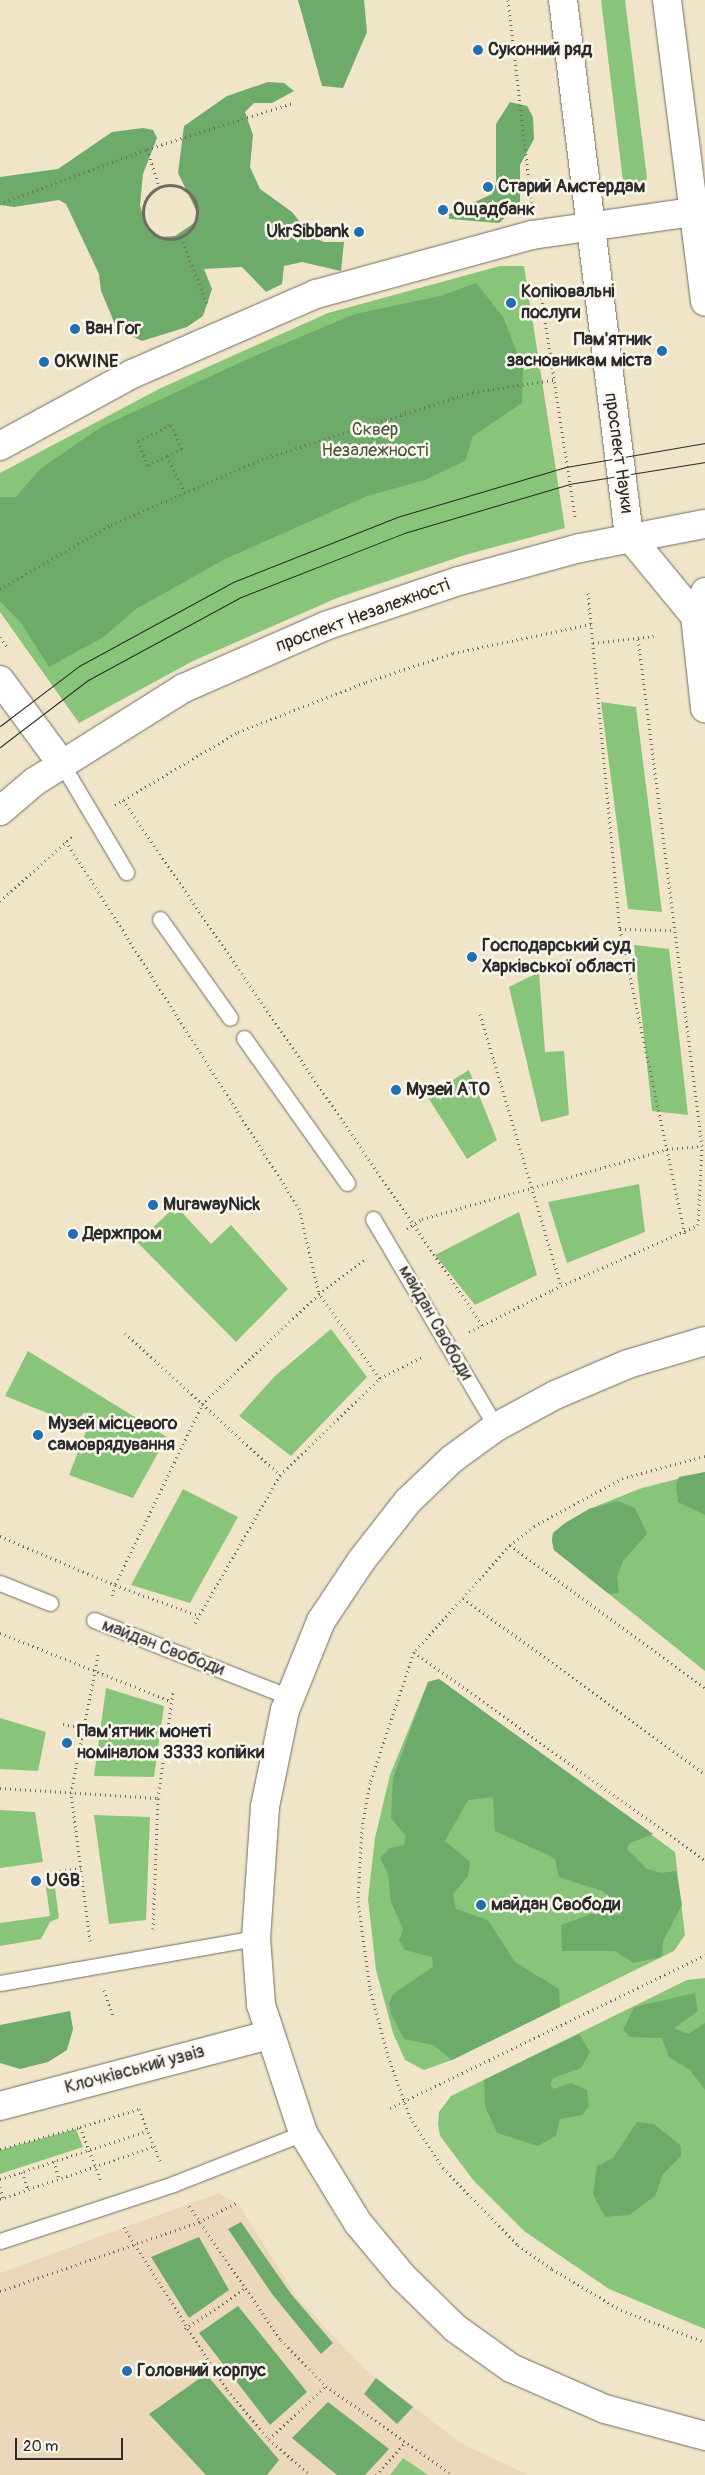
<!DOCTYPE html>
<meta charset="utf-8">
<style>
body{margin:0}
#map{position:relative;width:705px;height:2475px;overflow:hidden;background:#f0e5c9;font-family:Pangolin,sans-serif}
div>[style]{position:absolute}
.built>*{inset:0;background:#ebd8ba}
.green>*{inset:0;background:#88c57a}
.forest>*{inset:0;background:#6eaa6a}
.path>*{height:3px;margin-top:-1.5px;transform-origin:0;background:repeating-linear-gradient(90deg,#706c62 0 1px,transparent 0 5px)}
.path>.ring{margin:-1.5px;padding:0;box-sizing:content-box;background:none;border:3px solid #706c62;border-radius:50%}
.roads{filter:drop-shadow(0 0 1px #706c62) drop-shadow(0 0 1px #706c62)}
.lane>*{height:15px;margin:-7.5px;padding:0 7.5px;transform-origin:7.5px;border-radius:7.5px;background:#fff}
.secondary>*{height:28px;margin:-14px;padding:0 14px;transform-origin:14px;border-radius:14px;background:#fff}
.primary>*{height:28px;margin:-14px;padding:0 14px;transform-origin:14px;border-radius:14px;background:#fff}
.tram>*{height:1px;margin:-0.5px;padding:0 0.5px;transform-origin:0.5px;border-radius:0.5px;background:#2b2b2b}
.dots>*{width:14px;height:14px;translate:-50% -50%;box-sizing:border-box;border:2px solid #fbf7ec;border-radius:50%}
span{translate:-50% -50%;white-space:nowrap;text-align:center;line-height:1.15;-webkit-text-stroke:5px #fbf7ec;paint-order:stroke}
.poi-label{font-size:18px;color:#2b2b2b;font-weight:700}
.left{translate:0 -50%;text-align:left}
.right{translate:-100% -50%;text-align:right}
.park-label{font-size:18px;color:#475943}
.street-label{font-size:18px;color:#2b2b2b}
.scale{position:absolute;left:15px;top:2438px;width:108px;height:22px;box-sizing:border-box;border:2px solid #2b2b2b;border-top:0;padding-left:6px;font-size:15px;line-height:18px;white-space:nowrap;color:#2b2b2b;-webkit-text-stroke:4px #fbf7ec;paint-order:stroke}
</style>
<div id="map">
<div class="built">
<i style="clip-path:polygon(219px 2193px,239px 2205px,298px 2299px,366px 2370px,461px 2443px,528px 2475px,0 2475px,0 2273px)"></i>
</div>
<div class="green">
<i style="clip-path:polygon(601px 0,625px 0,647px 178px,641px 190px,632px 190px,623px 181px)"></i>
<i style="clip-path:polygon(500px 266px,524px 266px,565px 528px,465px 555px,337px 598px,193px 661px,79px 723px,0 612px,0 473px,161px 388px,328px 313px)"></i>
<i style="clip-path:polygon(601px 702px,636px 707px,662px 912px,628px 909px)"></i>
<i style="clip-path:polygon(634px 945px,669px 949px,688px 1115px,652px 1111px)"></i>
<i style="clip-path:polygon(539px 972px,545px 1052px,564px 1051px,569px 1115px,541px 1122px,509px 987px)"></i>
<i style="clip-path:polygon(469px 1070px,497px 1140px,467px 1159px,427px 1096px)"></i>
<i style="clip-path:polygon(639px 1184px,645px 1232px,567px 1263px,548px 1202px)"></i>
<i style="clip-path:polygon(176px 1206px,211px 1244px,231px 1225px,288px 1289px,236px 1342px,137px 1242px)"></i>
<i style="clip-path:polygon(519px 1212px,537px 1275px,475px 1305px,435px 1255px)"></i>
<i style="clip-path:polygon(331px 1329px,367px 1377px,291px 1456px,239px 1416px,275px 1376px)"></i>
<i style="clip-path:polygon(28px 1351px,167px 1437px,133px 1498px,69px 1475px,87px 1429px,5px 1396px)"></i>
<i style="clip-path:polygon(705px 1472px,705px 1671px,554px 1550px,552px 1541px,553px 1533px,589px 1509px,642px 1488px)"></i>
<i style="clip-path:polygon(183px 1489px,238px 1517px,190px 1603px,131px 1585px)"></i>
<i style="clip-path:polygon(439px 1679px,675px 1852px,685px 1935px,674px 1951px,452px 2060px,424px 2070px,405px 2060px,393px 2033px,376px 1970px,368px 1899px,375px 1838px,390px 1775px,428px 1682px)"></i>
<i style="clip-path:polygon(106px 1688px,164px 1706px,154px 1777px,94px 1776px)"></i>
<i style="clip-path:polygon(0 1718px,46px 1732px,38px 1771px,0 1769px)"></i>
<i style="clip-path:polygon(0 1810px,35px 1812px,43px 1862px,0 1868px)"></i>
<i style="clip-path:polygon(94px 1815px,150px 1817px,146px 1920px,109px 1924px)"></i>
<i style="clip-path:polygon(45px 1880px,55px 1888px,59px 1918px,50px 1922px,41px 1939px,0 1946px,0 1923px,50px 1916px)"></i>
<i style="clip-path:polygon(705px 1978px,705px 2329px,609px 2289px,524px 2231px,474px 2181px,440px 2136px,438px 2124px,439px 2112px,451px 2096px,687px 1980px)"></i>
<i style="clip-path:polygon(76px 2129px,83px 2147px,0 2174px,0 2150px)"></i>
<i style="clip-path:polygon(403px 2458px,428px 2475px,390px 2475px)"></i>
</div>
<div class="forest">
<i style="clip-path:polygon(298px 0,364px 0,367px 32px,343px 88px,322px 86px)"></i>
<i style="clip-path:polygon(268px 82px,284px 83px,294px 91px,272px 103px,254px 103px,245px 112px,253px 135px,250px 167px,260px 189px,292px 212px,311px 236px,324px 242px,344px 242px,341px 271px,302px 262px,284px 266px,282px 284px,266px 292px,242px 267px,204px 269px,212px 289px,203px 316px,187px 327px,142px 341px,117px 329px,101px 291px,99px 274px,66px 204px,59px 200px,14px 207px,0 205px,0 177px,58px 169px,112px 132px,143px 128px,153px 130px,157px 138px,143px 174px,140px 205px,146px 225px,160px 237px,175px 236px,194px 223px,197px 212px,178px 173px,184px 126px,227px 96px)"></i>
<i style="clip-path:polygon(510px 102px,527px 106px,533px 117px,534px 139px,520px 165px,520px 204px,499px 223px,449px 219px,449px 214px,492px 194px,496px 184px,496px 124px)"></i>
<i style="clip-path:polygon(476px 283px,503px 317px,523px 368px,522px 403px,473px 436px,465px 461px,425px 480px,367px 496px,223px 560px,136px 609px,102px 638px,49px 667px,21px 623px,0 601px,0 497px,16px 497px,40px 469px,101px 427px,250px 358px,355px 314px,440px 296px)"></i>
<i style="clip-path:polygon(705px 1472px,705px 1515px,678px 1502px,676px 1485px,679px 1477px)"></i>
<i style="clip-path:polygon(618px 1501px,635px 1508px,647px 1534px,623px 1561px,617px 1577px,619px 1593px,609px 1594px,554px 1550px,552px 1541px,553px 1533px,565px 1523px,589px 1509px)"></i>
<i style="clip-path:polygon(439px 1679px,653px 1834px,630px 1843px,627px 1849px,647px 1869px,661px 1873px,676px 1871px,682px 1905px,663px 1941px,662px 1957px,633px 1963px,615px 1951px,562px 1951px,561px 1925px,591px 1914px,621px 1915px,621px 1909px,602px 1891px,559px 1877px,555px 1859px,548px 1855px,495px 1831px,493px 1797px,468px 1800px,445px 1841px,470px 1862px,468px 1876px,453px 1894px,456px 1909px,488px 1920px,515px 1962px,559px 1989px,560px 2007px,452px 2060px,433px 2045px,404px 2039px,391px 2014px,389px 2003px,393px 1994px,433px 1967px,432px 1957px,405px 1950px,399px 1940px,403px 1929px,391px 1902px,388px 1874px,380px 1858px,390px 1848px,404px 1845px,406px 1836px,391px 1818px,393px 1778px,428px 1682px)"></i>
<i style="clip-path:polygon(695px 1993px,698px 2011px,674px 2028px,688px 2034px,705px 2023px,705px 2090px,690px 2070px,669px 2057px,662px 2038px,630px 2037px,623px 2030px,634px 2007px)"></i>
<i style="clip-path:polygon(70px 2011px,73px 2029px,67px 2050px,48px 2062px,20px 2069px,0 2063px,0 2025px)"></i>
<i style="clip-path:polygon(579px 2034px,590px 2052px,581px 2068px,553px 2078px,550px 2085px,554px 2089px,571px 2083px,587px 2090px,589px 2106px,582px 2115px,560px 2119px,556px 2136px,538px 2146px,497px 2133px,485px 2106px,484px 2080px)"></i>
<i style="clip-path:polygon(637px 2122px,654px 2124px,681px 2146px,681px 2156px,663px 2174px,655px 2196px,629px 2215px,605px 2217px,593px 2194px,597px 2166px,613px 2158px)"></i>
<i style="clip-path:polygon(241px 2222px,291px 2294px,333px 2343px,321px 2354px,272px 2294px,228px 2229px)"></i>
<i style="clip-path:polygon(199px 2237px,229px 2290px,189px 2318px,151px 2257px)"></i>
<i style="clip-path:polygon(238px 2306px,307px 2392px,270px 2425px,199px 2333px)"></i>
<i style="clip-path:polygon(206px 2374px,279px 2460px,267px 2475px,206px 2475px,149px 2414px)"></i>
<i style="clip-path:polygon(376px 2378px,413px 2407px,397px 2424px,364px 2394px)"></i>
<i style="clip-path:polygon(328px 2402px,389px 2449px,365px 2475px,337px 2475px,292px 2438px)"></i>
</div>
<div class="path">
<i style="left:508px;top:0;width:183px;rotate:83.4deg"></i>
<i style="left:147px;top:149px;width:39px;rotate:72deg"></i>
<i class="ring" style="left:143px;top:185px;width:51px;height:51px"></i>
<i style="left:4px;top:202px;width:153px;rotate:-20.3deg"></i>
<i style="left:147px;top:149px;width:153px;rotate:-17.5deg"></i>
<i style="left:531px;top:203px;width:21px;rotate:-95deg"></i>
<i style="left:529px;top:182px;width:23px;rotate:-7deg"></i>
<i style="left:181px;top:237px;width:74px;rotate:68.6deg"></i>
<i style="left:540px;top:288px;width:232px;rotate:81.3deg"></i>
<i style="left:167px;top:456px;width:21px;rotate:155deg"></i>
<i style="left:148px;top:465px;width:26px;rotate:-113deg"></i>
<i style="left:138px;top:441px;width:37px;rotate:-26deg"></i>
<i style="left:171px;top:425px;width:26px;rotate:65deg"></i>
<i style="left:182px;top:449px;width:17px;rotate:155deg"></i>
<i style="left:167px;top:456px;width:41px;rotate:64.1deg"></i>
<i style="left:0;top:589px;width:128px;rotate:-30deg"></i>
<i style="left:111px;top:525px;width:165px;rotate:-23.6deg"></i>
<i style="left:262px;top:459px;width:221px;rotate:-17.6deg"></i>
<i style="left:473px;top:392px;width:81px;rotate:-8.5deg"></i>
<i style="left:588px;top:593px;width:338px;rotate:84.6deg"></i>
<i style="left:620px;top:929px;width:312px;rotate:78deg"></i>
<i style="left:0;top:637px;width:14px;rotate:56deg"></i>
<i style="left:593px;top:643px;width:61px;rotate:-6.5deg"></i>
<i style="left:123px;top:800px;width:637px;rotate:55.61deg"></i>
<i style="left:115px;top:805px;width:143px;rotate:-30.7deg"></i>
<i style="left:238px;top:732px;width:137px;rotate:-21.3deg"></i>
<i style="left:366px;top:682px;width:92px;rotate:-18.4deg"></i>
<i style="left:453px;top:653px;width:141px;rotate:-11.9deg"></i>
<i style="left:66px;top:841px;width:435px;rotate:57.6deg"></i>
<i style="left:299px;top:1208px;width:88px;rotate:76.9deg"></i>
<i style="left:319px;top:1294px;width:59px;rotate:-36.7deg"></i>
<i style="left:0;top:901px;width:99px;rotate:-41.7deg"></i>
<i style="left:620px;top:929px;width:54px;rotate:1.1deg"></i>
<i style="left:480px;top:1014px;width:284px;rotate:73.4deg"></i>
<i style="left:407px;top:1229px;width:18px;rotate:-34deg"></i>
<i style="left:422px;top:1219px;width:255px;rotate:-15.9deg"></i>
<i style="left:667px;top:1149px;width:35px;rotate:-5deg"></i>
<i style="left:469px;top:1332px;width:93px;rotate:-26.8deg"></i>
<i style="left:552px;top:1290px;width:160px;rotate:-24deg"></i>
<i style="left:698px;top:1225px;width:79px;rotate:-87.1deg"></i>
<i style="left:702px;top:1146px;width:512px;rotate:-97.18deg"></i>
<i style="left:125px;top:1333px;width:210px;rotate:42.5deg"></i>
<i style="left:380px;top:1378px;width:49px;rotate:-26.6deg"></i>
<i style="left:705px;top:1456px;width:85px;rotate:165deg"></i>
<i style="left:623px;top:1478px;width:101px;rotate:151.7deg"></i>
<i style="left:534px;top:1526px;width:31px;rotate:142deg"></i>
<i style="left:510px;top:1545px;width:144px;rotate:131.9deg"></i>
<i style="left:414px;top:1652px;width:138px;rotate:108.6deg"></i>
<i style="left:370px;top:1783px;width:45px;rotate:100.3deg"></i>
<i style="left:362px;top:1827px;width:74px;rotate:93.1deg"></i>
<i style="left:358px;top:1901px;width:89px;rotate:82.2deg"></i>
<i style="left:370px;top:1989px;width:69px;rotate:75deg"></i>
<i style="left:388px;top:2056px;width:65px;rotate:70.2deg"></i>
<i style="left:410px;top:2117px;width:61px;rotate:57.1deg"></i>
<i style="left:443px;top:2168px;width:107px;rotate:45.8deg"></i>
<i style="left:518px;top:2245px;width:42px;rotate:35.2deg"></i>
<i style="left:552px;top:2269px;width:80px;rotate:30.7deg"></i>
<i style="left:621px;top:2310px;width:90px;rotate:20.9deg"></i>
<i style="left:0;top:1536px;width:125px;rotate:23.1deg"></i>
<i style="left:115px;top:1585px;width:11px;rotate:105deg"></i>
<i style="left:510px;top:1545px;width:242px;rotate:36.3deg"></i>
<i style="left:463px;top:1598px;width:299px;rotate:36deg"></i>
<i style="left:195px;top:1623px;width:171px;rotate:-60.1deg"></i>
<i style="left:280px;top:1475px;width:139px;rotate:-44.1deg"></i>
<i style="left:380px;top:1378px;width:104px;rotate:-126deg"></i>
<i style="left:319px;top:1294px;width:159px;rotate:136.8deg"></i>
<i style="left:203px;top:1403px;width:202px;rotate:115.8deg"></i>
<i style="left:115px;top:1585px;width:87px;rotate:20.1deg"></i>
<i style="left:0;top:1633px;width:184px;rotate:21.7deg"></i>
<i style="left:414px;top:1652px;width:358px;rotate:35.6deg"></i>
<i style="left:63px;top:1724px;width:20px;rotate:11deg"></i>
<i style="left:0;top:1788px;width:158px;rotate:3.6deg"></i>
<i style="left:45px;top:1873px;width:36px;rotate:-8deg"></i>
<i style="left:153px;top:1929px;width:131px;rotate:-87.8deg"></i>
<i style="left:158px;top:1798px;width:107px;rotate:-81.9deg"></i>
<i style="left:90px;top:1941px;width:149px;rotate:-97.3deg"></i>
<i style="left:71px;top:1793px;width:141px;rotate:-78.9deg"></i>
<i style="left:104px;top:1990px;width:28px;rotate:71deg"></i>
<i style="left:390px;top:2108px;width:350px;rotate:-25.9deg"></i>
<i style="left:80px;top:2127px;width:62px;rotate:-17deg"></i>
<i style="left:139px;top:2109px;width:56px;rotate:68deg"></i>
<i style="left:0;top:2149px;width:83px;rotate:-15.4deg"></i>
<i style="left:80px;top:2127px;width:58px;rotate:68.7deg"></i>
<i style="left:54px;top:2161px;width:19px;rotate:74deg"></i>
<i style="left:22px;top:2172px;width:18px;rotate:71deg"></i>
<i style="left:0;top:2179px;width:155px;rotate:-18.1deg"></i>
<i style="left:0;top:2187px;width:11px;rotate:75deg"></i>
<i style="left:0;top:2199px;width:161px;rotate:-18.9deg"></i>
<i style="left:189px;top:2206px;width:163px;rotate:55.5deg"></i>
<i style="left:281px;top:2340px;width:64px;rotate:45.6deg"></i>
<i style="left:326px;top:2386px;width:155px;rotate:35deg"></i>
<i style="left:124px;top:2227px;width:193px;rotate:57.7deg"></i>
<i style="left:227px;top:2390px;width:65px;rotate:49.4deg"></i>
<i style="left:269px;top:2439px;width:55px;rotate:41.3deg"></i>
<i style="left:0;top:2291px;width:211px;rotate:-19.1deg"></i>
<i style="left:199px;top:2222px;width:42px;rotate:-27.2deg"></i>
<i style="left:185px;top:2329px;width:71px;rotate:-34.1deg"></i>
<i style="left:269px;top:2439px;width:78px;rotate:-42.9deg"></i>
<i style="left:376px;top:2475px;width:42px;rotate:-47.9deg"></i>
</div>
<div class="roads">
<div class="lane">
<i style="left:62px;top:764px;width:126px;rotate:59.3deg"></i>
<i style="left:160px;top:919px;width:121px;rotate:54.7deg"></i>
<i style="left:244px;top:1038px;width:178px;rotate:54.6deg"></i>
<i style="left:373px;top:1219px;width:242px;rotate:59.4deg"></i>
<i style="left:0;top:1583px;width:54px;rotate:21.8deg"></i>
<i style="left:94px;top:1620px;width:210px;rotate:21.5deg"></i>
<i style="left:0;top:1983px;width:260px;rotate:-10deg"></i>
<i style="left:0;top:2241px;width:182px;rotate:-18.2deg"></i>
<i style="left:173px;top:2184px;width:140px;rotate:-21.4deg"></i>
</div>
<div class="secondary">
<i style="left:629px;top:536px;width:104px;rotate:50.5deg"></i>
<i style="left:695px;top:616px;width:93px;rotate:83.8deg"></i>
<i style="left:695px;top:616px;width:26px;rotate:-67deg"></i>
<i style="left:0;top:680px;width:104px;rotate:53.6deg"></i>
<i style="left:705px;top:1341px;width:80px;rotate:163.4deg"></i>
<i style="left:628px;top:1364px;width:79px;rotate:157deg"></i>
<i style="left:555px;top:1395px;width:67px;rotate:151.5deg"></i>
<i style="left:496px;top:1427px;width:54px;rotate:144deg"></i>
<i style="left:452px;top:1459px;width:61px;rotate:136.3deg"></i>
<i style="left:408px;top:1501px;width:76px;rotate:128.1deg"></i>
<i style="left:361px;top:1561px;width:72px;rotate:123.7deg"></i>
<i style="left:321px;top:1621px;width:96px;rotate:112deg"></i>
<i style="left:285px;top:1710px;width:99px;rotate:101.7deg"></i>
<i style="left:265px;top:1807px;width:131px;rotate:93.9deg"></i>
<i style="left:256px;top:1938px;width:67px;rotate:85.7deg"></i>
<i style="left:261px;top:2005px;width:135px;rotate:71.8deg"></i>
<i style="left:303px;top:2133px;width:105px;rotate:58.6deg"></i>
<i style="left:358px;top:2223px;width:70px;rotate:50.2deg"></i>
<i style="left:403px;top:2277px;width:73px;rotate:44.4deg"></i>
<i style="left:455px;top:2328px;width:69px;rotate:35.5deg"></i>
<i style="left:511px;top:2368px;width:103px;rotate:23.6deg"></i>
<i style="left:605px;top:2409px;width:104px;rotate:15.1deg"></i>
<i style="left:0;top:2106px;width:278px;rotate:-14.8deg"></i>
</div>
<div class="primary">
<i style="left:563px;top:0;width:540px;rotate:82.98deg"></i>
<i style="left:667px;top:0;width:304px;rotate:82.8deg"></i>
<i style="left:0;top:446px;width:150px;rotate:-28.6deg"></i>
<i style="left:132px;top:374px;width:201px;rotate:-23.5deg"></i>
<i style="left:316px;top:294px;width:224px;rotate:-15.3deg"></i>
<i style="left:532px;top:235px;width:175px;rotate:-8.2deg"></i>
<i style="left:0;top:811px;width:45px;rotate:-40.5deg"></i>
<i style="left:34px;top:782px;width:177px;rotate:-32.1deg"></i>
<i style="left:184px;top:688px;width:154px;rotate:-23.7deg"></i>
<i style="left:325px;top:626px;width:141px;rotate:-18.6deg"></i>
<i style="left:459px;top:581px;width:125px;rotate:-15.3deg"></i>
<i style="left:580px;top:548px;width:127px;rotate:-10.9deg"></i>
</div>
</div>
<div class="tram">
<i style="left:0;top:726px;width:99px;rotate:-37.2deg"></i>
<i style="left:79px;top:666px;width:175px;rotate:-28.6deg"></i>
<i style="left:233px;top:582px;width:176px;rotate:-21.6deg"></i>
<i style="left:397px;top:517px;width:176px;rotate:-16.5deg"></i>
<i style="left:566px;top:467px;width:141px;rotate:-9.8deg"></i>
<i style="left:0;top:747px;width:111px;rotate:-37.3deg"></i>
<i style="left:88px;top:680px;width:174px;rotate:-28.5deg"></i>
<i style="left:241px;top:597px;width:175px;rotate:-21.4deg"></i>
<i style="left:404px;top:533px;width:172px;rotate:-16.5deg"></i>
<i style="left:569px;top:484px;width:138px;rotate:-9.2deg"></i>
</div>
<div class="dots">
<i style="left:478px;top:50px;background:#1f6fb2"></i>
<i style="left:488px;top:187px;background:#1f6fb2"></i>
<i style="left:443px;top:210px;background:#1f6fb2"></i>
<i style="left:359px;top:232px;background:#1f6fb2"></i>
<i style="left:511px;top:303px;background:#1f6fb2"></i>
<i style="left:75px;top:329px;background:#1f6fb2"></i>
<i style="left:662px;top:351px;background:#1f6fb2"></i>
<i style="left:44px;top:362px;background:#1f6fb2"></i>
<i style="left:472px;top:957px;background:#1f6fb2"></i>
<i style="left:396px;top:1090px;background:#1f6fb2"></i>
<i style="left:153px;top:1205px;background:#1f6fb2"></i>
<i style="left:73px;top:1234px;background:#1f6fb2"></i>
<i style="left:38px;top:1435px;background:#1f6fb2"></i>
<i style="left:67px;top:1743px;background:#1f6fb2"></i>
<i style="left:36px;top:1881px;background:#1f6fb2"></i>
<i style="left:481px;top:1905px;background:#1f6fb2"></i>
<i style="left:127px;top:2371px;background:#1f6fb2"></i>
</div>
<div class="poi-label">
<span class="left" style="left:488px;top:50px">Суконний ряд</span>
<span class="left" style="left:498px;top:187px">Старий Амстердам</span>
<span class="left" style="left:453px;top:210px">Ощадбанк</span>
<span class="right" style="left:349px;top:232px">UkrSibbank</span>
<span class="left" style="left:521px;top:303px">Копіювальні<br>послуги</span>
<span class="left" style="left:85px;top:329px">Ван Гог</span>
<span class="right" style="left:652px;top:351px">Пам'ятник<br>засновникам міста</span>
<span class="left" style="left:54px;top:362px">OKWINE</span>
<span class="left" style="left:482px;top:957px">Господарський суд<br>Харківської області</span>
<span class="left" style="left:406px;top:1090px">Музей АТО</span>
<span class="left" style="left:163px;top:1205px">MurawayNick</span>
<span class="left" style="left:83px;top:1234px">Держпром</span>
<span class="left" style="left:48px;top:1435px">Музей місцевого<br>самоврядування</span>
<span class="left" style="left:77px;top:1743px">Пам'ятник монеті<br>номіналом 3333 копійки</span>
<span class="left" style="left:46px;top:1881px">UGB</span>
<span class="left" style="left:491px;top:1905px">майдан Свободи</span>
<span class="left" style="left:137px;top:2371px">Головний корпус</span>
</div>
<div class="park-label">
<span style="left:375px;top:441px">Сквер<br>Незалежності</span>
</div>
<div class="street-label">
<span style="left:618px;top:453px;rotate:82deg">проспект Науки</span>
<span style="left:363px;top:616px;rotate:-20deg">проспект Незалежності</span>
<span style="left:435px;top:1323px;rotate:60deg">майдан Свободи</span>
<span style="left:163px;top:1648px;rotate:21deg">майдан Свободи</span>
<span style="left:135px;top:2070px;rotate:-15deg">Клочківський узвіз</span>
</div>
<div class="scale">20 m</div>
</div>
